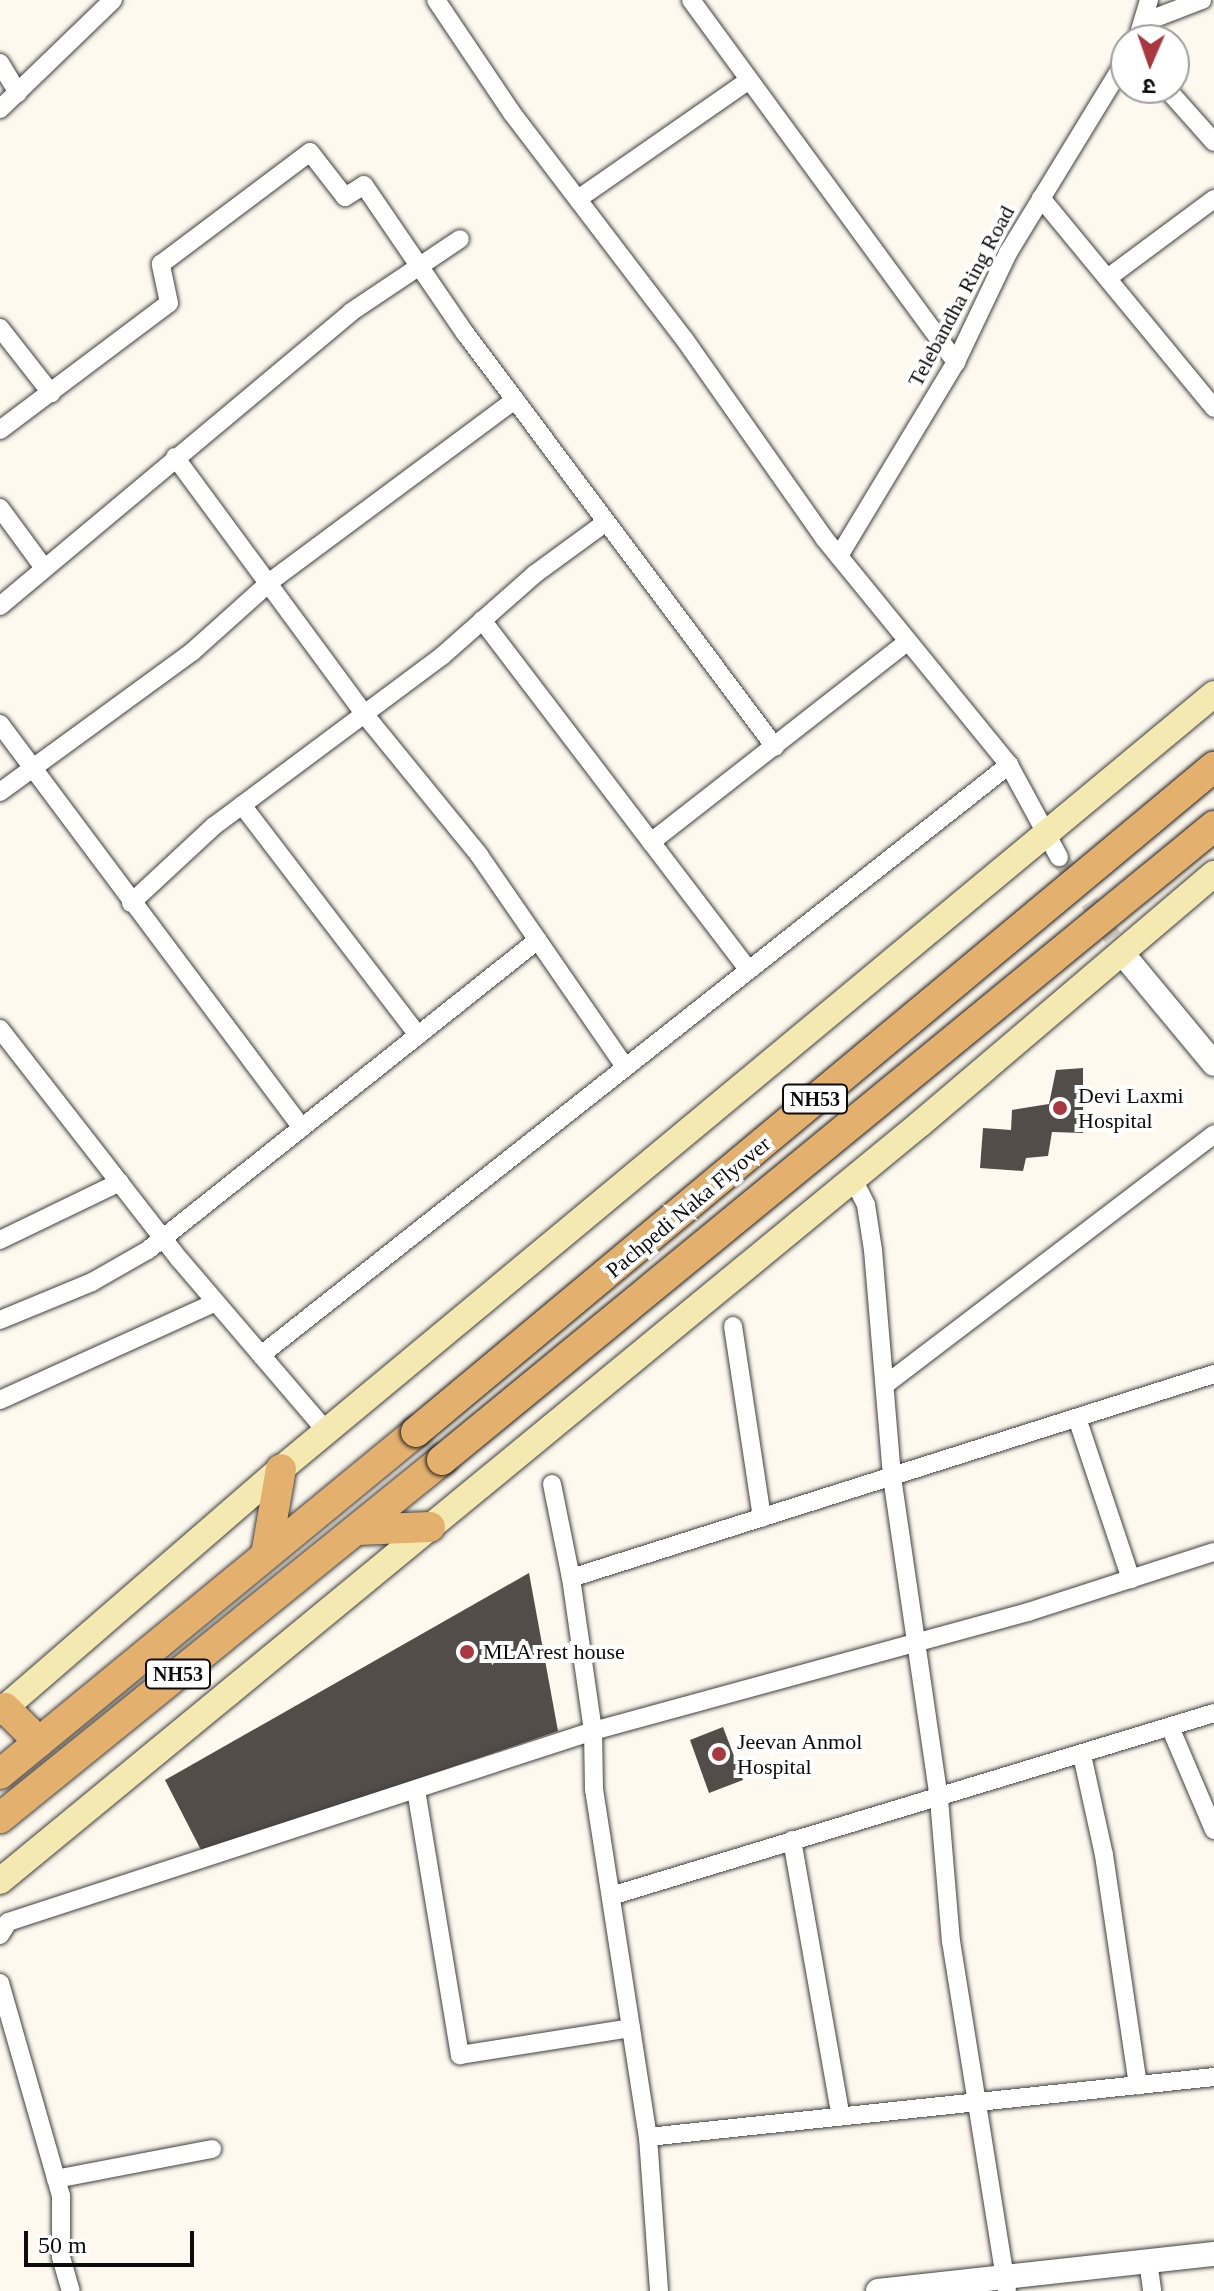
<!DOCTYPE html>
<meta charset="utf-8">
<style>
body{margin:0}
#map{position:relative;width:1214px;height:2291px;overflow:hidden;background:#fdf9ee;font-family:"Times New Roman","Noto Sans Devanagari",serif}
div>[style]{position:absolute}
.building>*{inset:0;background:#534d4a}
.minor-tunnel>*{height:18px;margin-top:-9px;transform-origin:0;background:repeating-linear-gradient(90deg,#d9d5cc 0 18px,transparent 0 27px)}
.roads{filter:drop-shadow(0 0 2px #3f3f3f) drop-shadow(0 0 2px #3f3f3f)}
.minor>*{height:18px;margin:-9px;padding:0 9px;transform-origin:9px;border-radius:9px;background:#fff}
.tertiary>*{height:24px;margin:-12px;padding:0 12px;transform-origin:12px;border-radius:12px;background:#fff}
.secondary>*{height:26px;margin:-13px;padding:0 13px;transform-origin:13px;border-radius:13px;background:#f4eab1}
.trunk>*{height:30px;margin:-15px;padding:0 15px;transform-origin:15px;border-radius:15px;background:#e4b06e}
.bridges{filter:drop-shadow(0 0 2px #1d1d1d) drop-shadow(0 0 2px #1d1d1d)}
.trunk-bridge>*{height:30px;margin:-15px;padding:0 15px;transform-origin:15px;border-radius:15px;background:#e4b06e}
.dots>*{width:22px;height:22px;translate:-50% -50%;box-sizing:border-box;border:4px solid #fff;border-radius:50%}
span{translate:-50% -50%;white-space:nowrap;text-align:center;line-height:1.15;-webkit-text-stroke:8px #fff;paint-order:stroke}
.shield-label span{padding:2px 6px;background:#fff;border:2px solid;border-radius:6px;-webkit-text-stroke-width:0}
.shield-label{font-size:20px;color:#0c0c0c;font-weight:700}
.street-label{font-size:22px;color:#0c0c0c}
.poi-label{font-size:22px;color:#0c0c0c}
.left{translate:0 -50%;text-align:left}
.north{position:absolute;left:1110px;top:24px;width:80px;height:80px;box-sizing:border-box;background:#fff;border:2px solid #9e9e9e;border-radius:50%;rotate:182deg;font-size:22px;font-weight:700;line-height:32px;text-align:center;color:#0c0c0c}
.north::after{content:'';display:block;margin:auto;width:28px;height:36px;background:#a93740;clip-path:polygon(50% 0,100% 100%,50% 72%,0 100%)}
.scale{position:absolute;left:24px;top:2231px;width:170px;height:36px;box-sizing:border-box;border:4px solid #0c0c0c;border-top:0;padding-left:10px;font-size:24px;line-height:28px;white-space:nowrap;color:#0c0c0c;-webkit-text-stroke:6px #fff;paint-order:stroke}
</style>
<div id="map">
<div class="building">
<i style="clip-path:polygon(1083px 1068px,1083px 1133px,1052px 1132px,1048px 1156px,1026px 1158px,1023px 1171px,980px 1168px,983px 1128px,1011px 1130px,1012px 1110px,1049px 1104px,1056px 1070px)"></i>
<i style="clip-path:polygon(529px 1573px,558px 1731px,202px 1852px,165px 1780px)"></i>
<i style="clip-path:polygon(723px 1727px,743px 1780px,709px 1793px,690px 1740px)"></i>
</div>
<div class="minor-tunnel">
<i style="left:1059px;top:857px;width:97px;rotate:56.3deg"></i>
</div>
<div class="roads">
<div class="minor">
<i style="left:436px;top:0;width:136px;rotate:56.1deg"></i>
<i style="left:512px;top:113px;width:285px;rotate:52.7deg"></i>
<i style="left:685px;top:340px;width:242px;rotate:54.9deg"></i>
<i style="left:824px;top:538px;width:293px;rotate:50.8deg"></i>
<i style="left:1009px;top:765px;width:105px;rotate:61.5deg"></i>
<i style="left:691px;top:0;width:449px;rotate:53.8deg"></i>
<i style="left:1147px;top:21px;width:59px;rotate:-20.9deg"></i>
<i style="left:1137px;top:40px;width:42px;rotate:-73.3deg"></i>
<i style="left:0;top:63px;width:35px;rotate:59deg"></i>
<i style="left:1166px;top:88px;width:72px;rotate:48.4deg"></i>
<i style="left:0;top:109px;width:157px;rotate:-44deg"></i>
<i style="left:1041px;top:198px;width:272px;rotate:50.5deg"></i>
<i style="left:578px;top:199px;width:208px;rotate:-34.8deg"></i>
<i style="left:1109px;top:277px;width:131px;rotate:-36.6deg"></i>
<i style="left:0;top:328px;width:83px;rotate:51.9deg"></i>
<i style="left:0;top:430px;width:211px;rotate:-36.9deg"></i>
<i style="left:169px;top:303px;width:40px;rotate:-102deg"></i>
<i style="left:161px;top:264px;width:186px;rotate:-36.9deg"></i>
<i style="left:310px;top:152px;width:57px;rotate:52.1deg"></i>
<i style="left:345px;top:197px;width:22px;rotate:-32deg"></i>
<i style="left:364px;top:185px;width:179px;rotate:55.7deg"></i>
<i style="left:465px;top:333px;width:517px;rotate:53.17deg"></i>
<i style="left:175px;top:457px;width:320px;rotate:53.6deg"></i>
<i style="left:365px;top:715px;width:181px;rotate:50.8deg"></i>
<i style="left:479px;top:855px;width:257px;rotate:55.4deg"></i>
<i style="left:0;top:508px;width:74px;rotate:53.7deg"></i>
<i style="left:839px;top:556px;width:227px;rotate:-58.9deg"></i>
<i style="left:956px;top:362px;width:121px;rotate:-64.5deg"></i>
<i style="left:1008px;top:253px;width:226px;rotate:-58.6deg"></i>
<i style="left:0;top:606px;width:458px;rotate:-39.9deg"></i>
<i style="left:351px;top:312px;width:131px;rotate:-33.8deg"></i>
<i style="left:482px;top:620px;width:440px;rotate:52.7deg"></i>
<i style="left:0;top:724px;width:504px;rotate:53.22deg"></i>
<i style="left:0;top:792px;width:238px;rotate:-36.1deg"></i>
<i style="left:192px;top:652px;width:106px;rotate:-41.9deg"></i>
<i style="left:271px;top:581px;width:304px;rotate:-36.6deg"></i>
<i style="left:242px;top:805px;width:290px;rotate:52.6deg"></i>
<i style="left:651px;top:842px;width:326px;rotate:-38deg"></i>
<i style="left:131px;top:903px;width:113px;rotate:-42.9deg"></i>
<i style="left:214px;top:826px;width:284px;rotate:-36.7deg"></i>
<i style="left:442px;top:656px;width:124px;rotate:-41.4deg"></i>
<i style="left:535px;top:574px;width:88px;rotate:-36.2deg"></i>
<i style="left:0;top:1029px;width:293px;rotate:52.1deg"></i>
<i style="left:180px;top:1260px;width:226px;rotate:49.5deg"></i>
<i style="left:853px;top:1179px;width:29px;rotate:63deg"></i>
<i style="left:866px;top:1205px;width:46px;rotate:81.2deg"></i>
<i style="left:873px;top:1250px;width:228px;rotate:85.2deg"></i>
<i style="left:892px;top:1477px;width:325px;rotate:81.7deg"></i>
<i style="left:939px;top:1799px;width:143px;rotate:85.2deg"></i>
<i style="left:951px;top:1941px;width:354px;rotate:80.9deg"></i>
<i style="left:0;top:1240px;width:133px;rotate:-25.8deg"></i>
<i style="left:0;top:1320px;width:100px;rotate:-22.4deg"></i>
<i style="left:92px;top:1282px;width:64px;rotate:-29.7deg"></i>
<i style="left:148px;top:1250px;width:498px;rotate:-38.5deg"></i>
<i style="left:733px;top:1326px;width:194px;rotate:81.4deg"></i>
<i style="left:261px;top:1355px;width:953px;rotate:-38.27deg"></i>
<i style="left:885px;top:1385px;width:414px;rotate:-37.3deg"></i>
<i style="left:0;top:1400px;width:237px;rotate:-24.4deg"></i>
<i style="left:1077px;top:1418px;width:170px;rotate:71.5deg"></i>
<i style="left:552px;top:1484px;width:96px;rotate:78.6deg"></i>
<i style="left:571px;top:1578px;width:155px;rotate:81.8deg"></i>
<i style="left:593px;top:1731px;width:58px;rotate:89deg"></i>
<i style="left:594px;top:1789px;width:352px;rotate:81.2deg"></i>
<i style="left:648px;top:2137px;width:154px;rotate:85.9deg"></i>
<i style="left:571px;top:1578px;width:675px;rotate:-17.6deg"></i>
<i style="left:1170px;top:1727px;width:112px;rotate:66.9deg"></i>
<i style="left:1082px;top:1755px;width:102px;rotate:77.6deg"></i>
<i style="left:1104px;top:1855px;width:233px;rotate:81.6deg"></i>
<i style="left:416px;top:1790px;width:269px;rotate:80.6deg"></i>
<i style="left:460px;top:2055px;width:173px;rotate:-9deg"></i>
<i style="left:792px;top:1840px;width:277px;rotate:80deg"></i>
<i style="left:611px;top:1896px;width:630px;rotate:-16.88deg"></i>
<i style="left:0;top:1935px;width:15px;rotate:-58deg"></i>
<i style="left:8px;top:1922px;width:615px;rotate:-18.08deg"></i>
<i style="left:593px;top:1731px;width:451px;rotate:-15.3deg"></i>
<i style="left:1028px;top:1612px;width:195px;rotate:-17.9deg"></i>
<i style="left:0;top:1983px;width:222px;rotate:74deg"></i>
<i style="left:61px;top:2196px;width:61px;rotate:90deg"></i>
<i style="left:61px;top:2257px;width:35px;rotate:74deg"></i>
<i style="left:648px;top:2137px;width:569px;rotate:-6.05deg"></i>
<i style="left:56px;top:2179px;width:159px;rotate:-10.9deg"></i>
<i style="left:1148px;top:2261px;width:30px;rotate:82deg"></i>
</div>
<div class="tertiary">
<i style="left:1122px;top:953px;width:144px;rotate:50.3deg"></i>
<i style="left:878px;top:2291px;width:338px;rotate:-6.3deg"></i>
</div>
<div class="secondary">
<i style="left:0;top:1712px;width:371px;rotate:-40.9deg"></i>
<i style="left:281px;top:1469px;width:1213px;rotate:-39.71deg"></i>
<i style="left:0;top:1881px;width:1191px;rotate:-39.45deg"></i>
<i style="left:920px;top:1124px;width:386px;rotate:-40.4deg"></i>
</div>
<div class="trunk">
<i style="left:357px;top:1530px;width:73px;rotate:-2.4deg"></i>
<i style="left:267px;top:1549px;width:81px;rotate:-80.1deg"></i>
<i style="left:5px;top:1708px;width:48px;rotate:45deg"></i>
<i style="left:0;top:1774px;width:539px;rotate:-39.42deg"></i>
<i style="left:0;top:1818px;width:569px;rotate:-39.01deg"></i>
</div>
</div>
<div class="bridges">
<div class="trunk-bridge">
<i style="left:416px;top:1432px;width:1039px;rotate:-39.81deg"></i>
<i style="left:442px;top:1460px;width:999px;rotate:-39.39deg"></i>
</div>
</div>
<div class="dots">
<i style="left:1060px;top:1108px;background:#a93740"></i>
<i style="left:467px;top:1652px;background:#a93740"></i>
<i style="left:719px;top:1754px;background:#a93740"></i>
</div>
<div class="shield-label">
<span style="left:815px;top:1099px">NH53</span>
<span style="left:178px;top:1674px">NH53</span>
</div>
<div class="street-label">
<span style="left:961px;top:296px;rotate:-62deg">Telebandha Ring Road</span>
<span style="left:688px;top:1207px;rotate:-40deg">Pachpedi Naka Flyover</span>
</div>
<div class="poi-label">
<span class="left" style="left:1078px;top:1108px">Devi Laxmi<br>Hospital</span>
<span class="left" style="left:483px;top:1652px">MLA rest house</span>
<span class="left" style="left:737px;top:1754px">Jeevan Anmol<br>Hospital</span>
</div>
<div class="north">उ</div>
<div class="scale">50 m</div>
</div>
